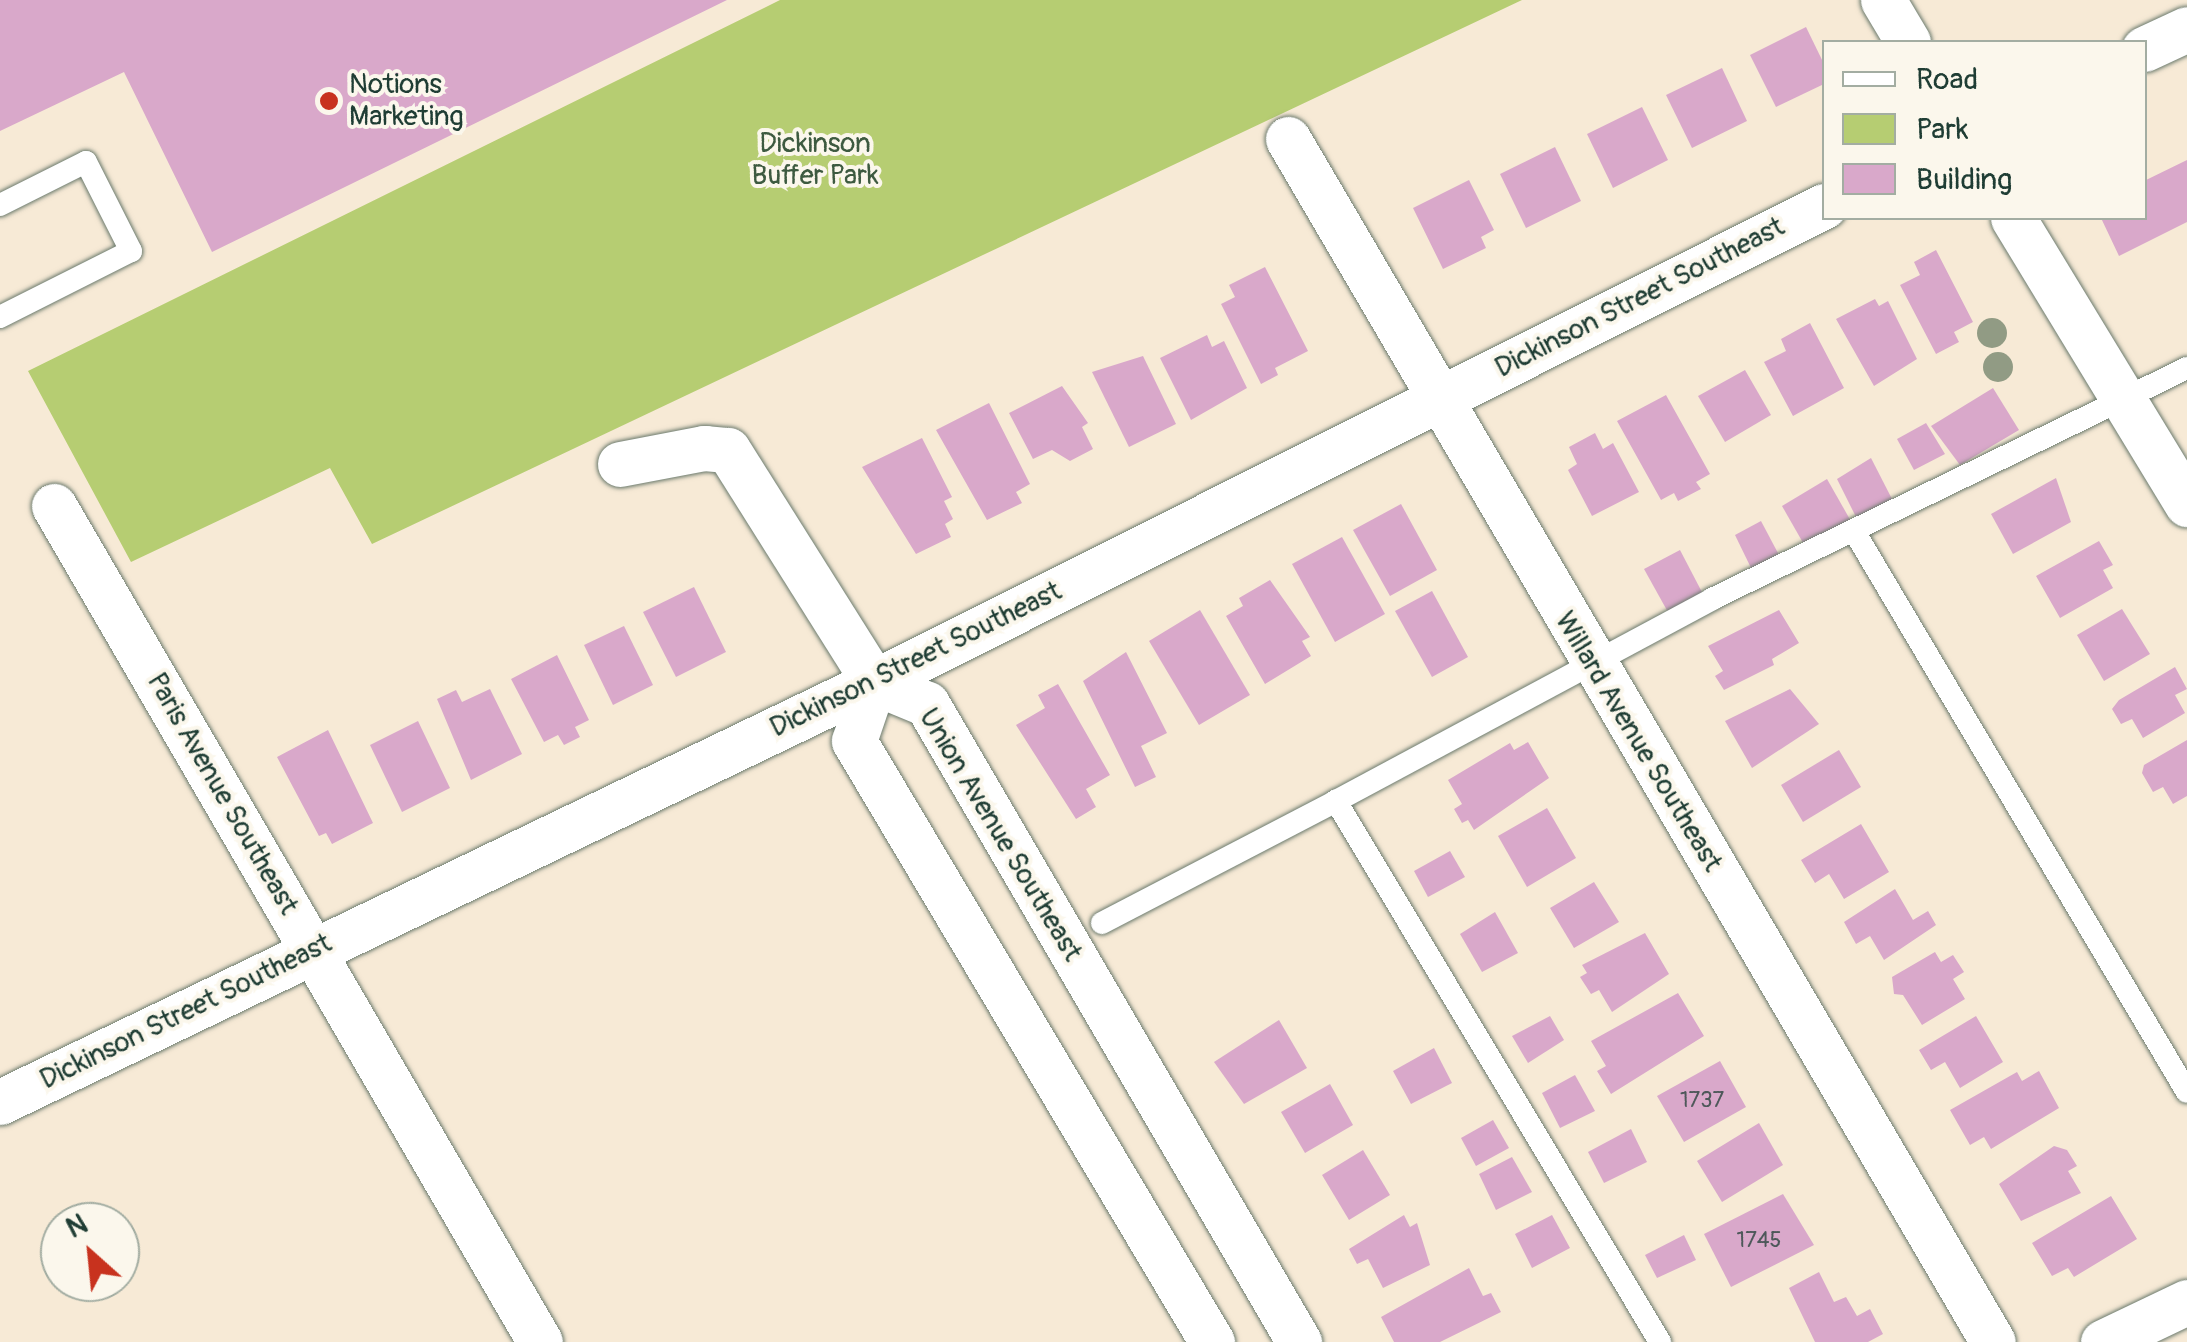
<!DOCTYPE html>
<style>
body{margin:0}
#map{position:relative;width:2187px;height:1342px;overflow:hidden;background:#f7ead6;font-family:Pangolin,sans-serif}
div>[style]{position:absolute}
.green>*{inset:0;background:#b6cd72}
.building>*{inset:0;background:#d9a8ca}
.roads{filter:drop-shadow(0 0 2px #6b7a6d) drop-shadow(0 0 2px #6b7a6d)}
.service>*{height:22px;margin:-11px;padding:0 11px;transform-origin:11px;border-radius:11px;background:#fff}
.minor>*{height:45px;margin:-22.5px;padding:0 22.5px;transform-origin:22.5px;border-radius:22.5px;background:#fff}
.trees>*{width:30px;height:30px;margin:-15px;border-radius:50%;background:#919b84}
.dots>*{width:28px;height:28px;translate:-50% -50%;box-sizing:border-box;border:5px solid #fbf7ec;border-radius:50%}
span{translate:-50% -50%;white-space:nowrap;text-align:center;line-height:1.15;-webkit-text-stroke:8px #fbf7ec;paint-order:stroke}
.number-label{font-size:22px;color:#4e585a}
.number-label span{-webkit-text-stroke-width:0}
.poi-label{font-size:28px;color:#1f3d34}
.left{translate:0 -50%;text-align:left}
.park-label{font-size:28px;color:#3d5a40}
.street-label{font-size:28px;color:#1f3d34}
.legend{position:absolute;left:1822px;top:40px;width:325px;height:180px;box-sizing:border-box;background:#fbf7ec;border:2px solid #a3ada2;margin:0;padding:12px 18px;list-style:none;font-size:30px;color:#1f3d34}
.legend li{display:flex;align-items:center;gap:20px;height:50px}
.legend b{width:50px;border:2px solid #a3ada2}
.north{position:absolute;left:40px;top:1202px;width:100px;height:100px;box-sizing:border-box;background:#fbf7ec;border:2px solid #a3ada2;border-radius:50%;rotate:333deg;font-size:28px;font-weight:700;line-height:40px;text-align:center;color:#1f3d34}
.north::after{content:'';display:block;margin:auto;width:35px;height:45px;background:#c8321e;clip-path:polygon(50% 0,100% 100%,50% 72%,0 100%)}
</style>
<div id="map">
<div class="green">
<i style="clip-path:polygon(780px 0,1522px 0,372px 544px,330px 468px,131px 562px,28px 371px)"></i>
</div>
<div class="building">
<i style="clip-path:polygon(0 0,727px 0,212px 252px,124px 72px,0 131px)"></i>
<i style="clip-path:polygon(1806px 27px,1824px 64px,1824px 84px,1776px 107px,1750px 55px)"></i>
<i style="clip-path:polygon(1722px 68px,1747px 121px,1692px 148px,1666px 95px)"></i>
<i style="clip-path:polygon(1642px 107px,1668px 160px,1613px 188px,1587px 134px)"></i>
<i style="clip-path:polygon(1555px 147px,1581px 201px,1526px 228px,1500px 174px)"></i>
<i style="clip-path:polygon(2187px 160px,2187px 222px,2119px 256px,2101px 218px,2144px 218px,2144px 181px)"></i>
<i style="clip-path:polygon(1469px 180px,1494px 230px,1481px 237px,1486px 248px,1443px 269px,1413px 208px)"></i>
<i style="clip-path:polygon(1936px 250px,1973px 322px,1954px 332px,1959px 342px,1936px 354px,1900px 285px,1920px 275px,1914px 262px)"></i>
<i style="clip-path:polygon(1265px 267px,1308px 351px,1275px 368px,1278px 375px,1261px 384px,1221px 304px,1235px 297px,1229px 285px)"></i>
<i style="clip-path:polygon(1875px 299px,1879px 306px,1888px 301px,1917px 359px,1874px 386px,1836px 319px)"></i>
<i style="clip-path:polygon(1810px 323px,1844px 388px,1793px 416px,1764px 362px,1786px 351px,1781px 339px)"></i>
<i style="clip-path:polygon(1207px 335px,1212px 347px,1224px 341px,1247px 388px,1191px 420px,1160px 358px)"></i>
<i style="clip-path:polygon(1143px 356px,1176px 424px,1129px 447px,1092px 372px)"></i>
<i style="clip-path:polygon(1745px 370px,1771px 415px,1725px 442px,1698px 396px)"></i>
<i style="clip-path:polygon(1062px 386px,1088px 423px,1082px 427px,1093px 449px,1070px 461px,1052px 450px,1033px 459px,1009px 413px)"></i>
<i style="clip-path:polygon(1993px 388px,2019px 430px,1960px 465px,1931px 426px)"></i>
<i style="clip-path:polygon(1666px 395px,1710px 474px,1696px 482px,1701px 489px,1678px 501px,1674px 493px,1661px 500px,1617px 421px)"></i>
<i style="clip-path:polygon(989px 403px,1030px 484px,1016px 492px,1022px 503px,987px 520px,936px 430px)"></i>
<i style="clip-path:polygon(1926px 423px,1945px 454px,1914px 470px,1897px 439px)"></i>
<i style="clip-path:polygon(1595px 433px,1603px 449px,1613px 443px,1639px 492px,1592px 516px,1568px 470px,1577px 464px,1569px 447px)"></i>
<i style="clip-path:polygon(922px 438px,952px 497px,944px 501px,953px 519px,945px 524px,951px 537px,916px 554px,862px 467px)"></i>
<i style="clip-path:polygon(1871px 458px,1892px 499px,1856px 517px,1837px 479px)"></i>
<i style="clip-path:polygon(2056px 478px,2071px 522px,2013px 554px,1991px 514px)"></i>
<i style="clip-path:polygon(1827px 479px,1852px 523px,1806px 548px,1782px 506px)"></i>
<i style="clip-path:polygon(1401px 504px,1437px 570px,1390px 596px,1353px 530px)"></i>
<i style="clip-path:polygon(1761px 521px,1779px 555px,1752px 570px,1735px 535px)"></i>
<i style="clip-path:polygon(1342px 537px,1385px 614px,1335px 642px,1292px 564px)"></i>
<i style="clip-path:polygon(2099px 541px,2113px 565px,2103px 570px,2113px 588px,2060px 618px,2036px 576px)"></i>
<i style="clip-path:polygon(1680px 550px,1704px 596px,1669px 614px,1644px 569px)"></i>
<i style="clip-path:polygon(1270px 580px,1310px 637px,1302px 641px,1311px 656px,1265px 684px,1226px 616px,1243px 606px,1239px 598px)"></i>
<i style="clip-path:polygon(694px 587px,726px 652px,676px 677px,643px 612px)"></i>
<i style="clip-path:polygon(1432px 591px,1468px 657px,1432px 677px,1395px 611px)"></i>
<i style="clip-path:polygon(2122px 609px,2150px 654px,2104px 681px,2077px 635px)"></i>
<i style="clip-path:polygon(1200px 610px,1250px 695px,1199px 725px,1149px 641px)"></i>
<i style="clip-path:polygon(1779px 610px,1799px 643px,1772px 659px,1774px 665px,1724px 690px,1715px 676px,1723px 671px,1708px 646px)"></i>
<i style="clip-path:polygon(624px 626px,653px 685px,613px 705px,584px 645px)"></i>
<i style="clip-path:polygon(1126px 652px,1167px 733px,1141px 746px,1156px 777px,1135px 787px,1083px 681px)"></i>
<i style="clip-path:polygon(557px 655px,589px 720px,575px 727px,580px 737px,564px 745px,558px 735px,544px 742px,511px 679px)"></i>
<i style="clip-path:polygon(2175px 667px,2187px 689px,2175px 695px,2185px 713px,2143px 738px,2132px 719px,2121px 724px,2112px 709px,2119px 700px)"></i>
<i style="clip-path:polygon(1058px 684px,1110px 775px,1086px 789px,1096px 807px,1076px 819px,1016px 725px,1045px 708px,1038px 695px)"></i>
<i style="clip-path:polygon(490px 689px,522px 754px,471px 780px,437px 699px,456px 690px,462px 702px)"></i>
<i style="clip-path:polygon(1790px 689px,1819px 724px,1752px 768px,1725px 721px)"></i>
<i style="clip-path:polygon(418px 721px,450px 788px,402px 812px,370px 745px)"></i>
<i style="clip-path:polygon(328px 730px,373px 823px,332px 844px,326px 833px,319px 836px,277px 757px)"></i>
<i style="clip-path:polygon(2187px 740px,2187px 796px,2173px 804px,2163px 787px,2153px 792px,2142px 773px,2144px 765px)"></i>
<i style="clip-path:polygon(1528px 742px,1549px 778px,1474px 830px,1468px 820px,1462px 823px,1454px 809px,1462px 804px,1448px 780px,1510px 743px,1514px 750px)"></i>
<i style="clip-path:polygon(1839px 750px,1861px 787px,1803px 822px,1781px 785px)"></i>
<i style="clip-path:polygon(1547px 808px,1576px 858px,1527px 887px,1498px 836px)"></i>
<i style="clip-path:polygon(1861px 824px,1889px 872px,1844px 899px,1829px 874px,1815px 883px,1801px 860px)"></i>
<i style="clip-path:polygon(1450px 851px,1465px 877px,1428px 897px,1414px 871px)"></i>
<i style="clip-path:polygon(1594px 882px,1619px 922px,1574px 948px,1550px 908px)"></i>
<i style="clip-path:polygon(1895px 889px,1913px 920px,1928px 911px,1936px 925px,1884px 960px,1870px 936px,1856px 944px,1844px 922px)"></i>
<i style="clip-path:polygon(1495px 912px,1518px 953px,1482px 972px,1460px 934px)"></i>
<i style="clip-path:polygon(1645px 933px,1669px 974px,1612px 1012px,1599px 990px,1591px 994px,1580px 977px,1587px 973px,1582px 965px)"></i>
<i style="clip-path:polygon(1935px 952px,1941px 962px,1953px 955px,1964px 972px,1953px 979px,1965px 999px,1922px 1025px,1903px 995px,1894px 994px,1892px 977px)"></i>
<i style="clip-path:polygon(1678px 993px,1704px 1036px,1611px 1094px,1597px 1071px,1606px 1066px,1591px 1041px)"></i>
<i style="clip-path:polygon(1550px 1016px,1564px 1040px,1528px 1063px,1512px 1036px)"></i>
<i style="clip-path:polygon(1976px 1016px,2003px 1062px,1960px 1088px,1945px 1062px,1931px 1070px,1919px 1050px)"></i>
<i style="clip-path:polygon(1279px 1020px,1307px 1068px,1244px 1104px,1214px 1062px)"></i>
<i style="clip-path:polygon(1434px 1048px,1452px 1083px,1411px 1104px,1393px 1071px)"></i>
<i style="clip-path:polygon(1720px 1061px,1746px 1107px,1684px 1142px,1657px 1096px)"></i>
<i style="clip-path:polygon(2039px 1071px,2059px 1108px,1991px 1149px,1984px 1137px,1970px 1145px,1950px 1110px,2017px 1072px,2022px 1081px)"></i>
<i style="clip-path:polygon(1575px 1075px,1595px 1111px,1560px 1128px,1542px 1093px)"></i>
<i style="clip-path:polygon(1330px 1084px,1353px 1125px,1305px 1153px,1281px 1112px)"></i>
<i style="clip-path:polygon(1493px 1120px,1509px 1148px,1476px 1166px,1461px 1138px)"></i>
<i style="clip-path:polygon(1759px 1123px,1783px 1165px,1722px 1202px,1697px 1161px)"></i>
<i style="clip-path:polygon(1631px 1129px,1647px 1162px,1604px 1183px,1588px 1152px)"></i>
<i style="clip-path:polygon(2054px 1146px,2067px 1150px,2077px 1166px,2068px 1171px,2081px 1193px,2021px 1221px,1999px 1184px)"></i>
<i style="clip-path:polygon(1363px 1150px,1390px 1195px,1349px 1220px,1322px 1175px)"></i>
<i style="clip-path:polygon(1512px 1157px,1532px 1192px,1496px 1210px,1479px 1174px)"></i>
<i style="clip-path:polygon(1783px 1194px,1814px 1245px,1731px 1287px,1704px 1234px)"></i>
<i style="clip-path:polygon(2111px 1196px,2137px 1239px,2074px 1277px,2068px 1268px,2052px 1276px,2032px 1243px)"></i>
<i style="clip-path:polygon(1404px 1215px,1410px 1227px,1417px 1223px,1430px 1265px,1383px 1288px,1368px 1259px,1357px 1264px,1349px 1249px)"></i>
<i style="clip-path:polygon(1552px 1215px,1570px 1248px,1532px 1268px,1515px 1234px)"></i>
<i style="clip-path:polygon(1684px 1235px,1696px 1260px,1657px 1278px,1645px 1255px)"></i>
<i style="clip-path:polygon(1469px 1268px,1483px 1296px,1491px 1293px,1501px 1312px,1440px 1342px,1394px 1342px,1381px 1317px)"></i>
<i style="clip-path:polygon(1819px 1272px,1834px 1302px,1846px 1297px,1857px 1316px,1870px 1309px,1883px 1334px,1868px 1342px,1815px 1342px,1789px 1288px)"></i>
</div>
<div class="roads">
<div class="service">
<i style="left:0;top:205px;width:96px;rotate:-26.6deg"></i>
<i style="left:86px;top:162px;width:100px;rotate:63.2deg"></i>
<i style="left:131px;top:251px;width:147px;rotate:153.3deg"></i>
<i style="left:1854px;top:531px;width:652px;rotate:59.31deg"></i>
<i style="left:1102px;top:923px;width:264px;rotate:-27.5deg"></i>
<i style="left:1660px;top:1342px;width:631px;rotate:-120.92deg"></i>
<i style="left:1336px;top:801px;width:427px;rotate:-28.2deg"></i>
<i style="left:1712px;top:599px;width:528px;rotate:-25.93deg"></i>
</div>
<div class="minor">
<i style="left:1883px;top:0;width:49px;rotate:59.2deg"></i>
<i style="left:2144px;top:49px;width:47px;rotate:-24.9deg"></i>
<i style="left:1288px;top:139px;width:1394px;rotate:59.63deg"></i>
<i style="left:2013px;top:218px;width:335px;rotate:58.7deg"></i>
<i style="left:620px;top:464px;width:86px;rotate:-10.8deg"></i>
<i style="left:704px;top:448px;width:24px;rotate:5deg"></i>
<i style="left:728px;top:450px;width:274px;rotate:57.8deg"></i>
<i style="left:874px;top:682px;width:57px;rotate:22.5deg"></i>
<i style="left:927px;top:704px;width:739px;rotate:59.75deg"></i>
<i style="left:54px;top:506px;width:967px;rotate:59.83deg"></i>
<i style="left:874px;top:682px;width:62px;rotate:108.7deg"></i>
<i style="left:854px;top:741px;width:700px;rotate:59.22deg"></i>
<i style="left:0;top:1102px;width:970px;rotate:-25.67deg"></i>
<i style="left:874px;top:682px;width:1063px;rotate:-26.61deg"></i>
<i style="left:2103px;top:1342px;width:93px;rotate:-25.5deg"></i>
</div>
</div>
<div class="trees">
<i style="left:1992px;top:333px"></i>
<i style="left:1998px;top:367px"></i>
</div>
<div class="dots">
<i style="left:329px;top:101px;background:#c8321e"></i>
</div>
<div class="number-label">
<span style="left:1702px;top:1101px">1737</span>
<span style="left:1759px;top:1241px">1745</span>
</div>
<div class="poi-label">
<span class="left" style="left:349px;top:101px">Notions<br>Marketing</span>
</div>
<div class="park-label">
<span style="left:815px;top:160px">Dickinson<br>Buffer Park</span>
</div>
<div class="street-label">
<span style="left:1640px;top:298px;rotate:-27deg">Dickinson Street Southeast</span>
<span style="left:916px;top:660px;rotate:-26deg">Dickinson Street Southeast</span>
<span style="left:1638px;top:742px;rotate:59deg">Willard Avenue Southeast</span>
<span style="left:222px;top:794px;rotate:60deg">Paris Avenue Southeast</span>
<span style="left:1000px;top:835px;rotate:59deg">Union Avenue Southeast</span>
<span style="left:186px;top:1012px;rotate:-26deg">Dickinson Street Southeast</span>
</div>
<ul class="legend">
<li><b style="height:12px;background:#fff"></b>Road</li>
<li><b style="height:28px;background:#b6cd72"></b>Park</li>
<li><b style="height:28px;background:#d9a8ca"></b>Building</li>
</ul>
<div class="north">N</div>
</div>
